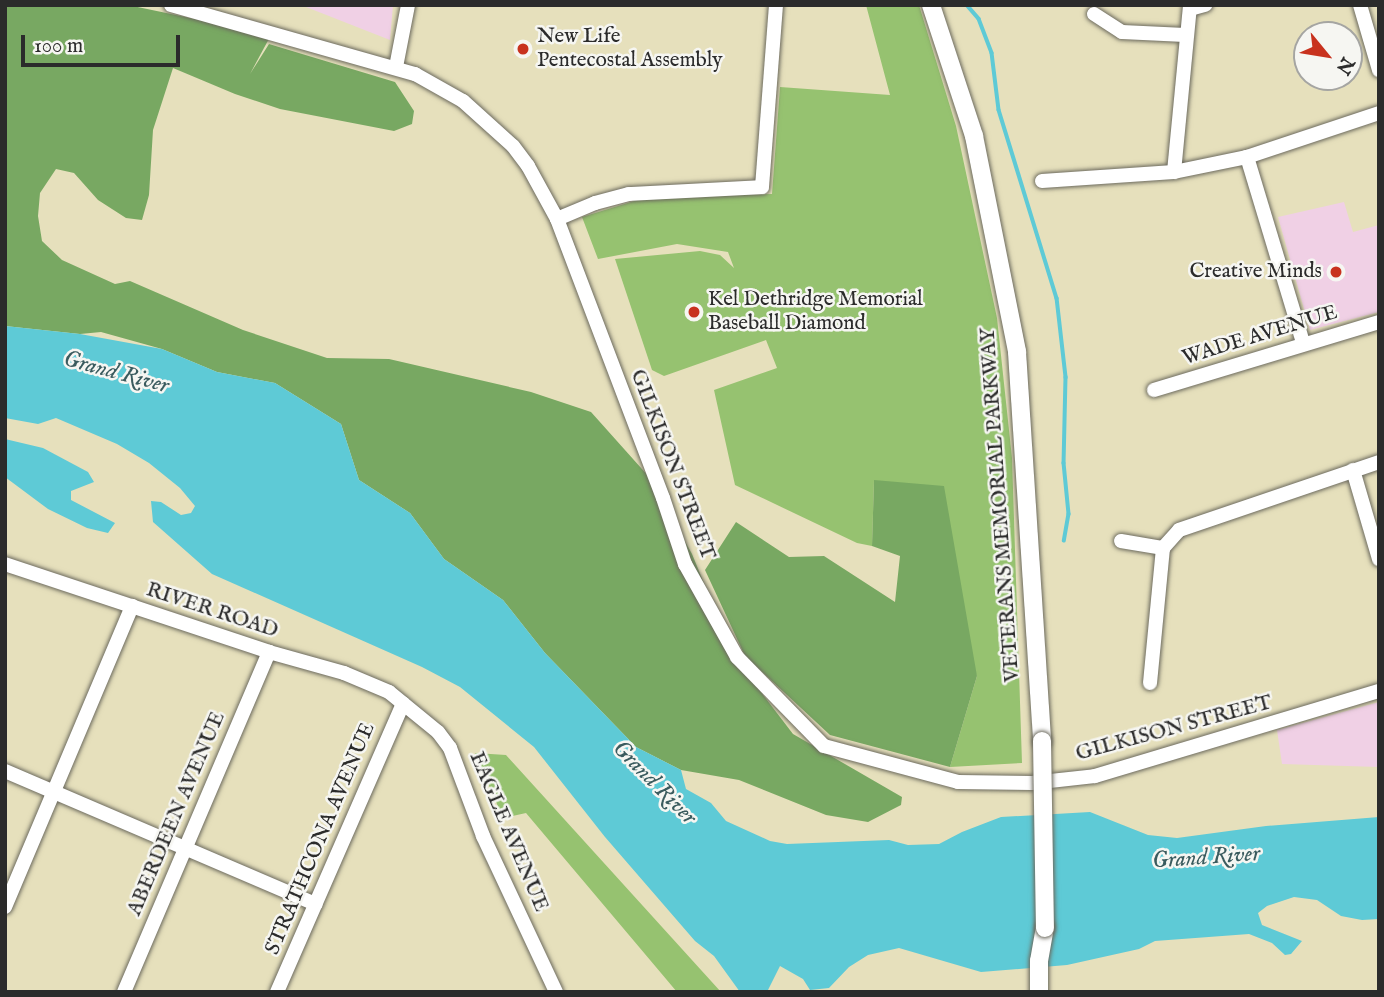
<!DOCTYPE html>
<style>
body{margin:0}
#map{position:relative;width:1384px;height:997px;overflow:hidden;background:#e6e0bc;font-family:"IM FELL English",serif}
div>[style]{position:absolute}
.built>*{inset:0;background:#f0d0e5}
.green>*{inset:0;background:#96c270}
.forest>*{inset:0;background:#78a862}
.water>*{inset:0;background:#5ecad6}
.stream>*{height:3.5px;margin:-1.75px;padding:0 1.75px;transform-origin:1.75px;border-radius:1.75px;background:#5ecad6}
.roads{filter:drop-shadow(0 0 2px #6c6a5e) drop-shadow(0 0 2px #6c6a5e)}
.minor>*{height:14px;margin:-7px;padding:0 7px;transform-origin:7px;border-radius:7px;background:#fff}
.major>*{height:18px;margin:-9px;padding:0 9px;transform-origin:9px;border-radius:9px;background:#fff}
.bridges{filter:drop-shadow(0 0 2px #6c6a5e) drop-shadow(0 0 2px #6c6a5e)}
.major-bridge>*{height:18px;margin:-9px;padding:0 9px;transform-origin:9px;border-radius:9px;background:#fff}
.dots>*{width:19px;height:19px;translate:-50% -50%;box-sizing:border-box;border:4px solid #f6f6f2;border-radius:50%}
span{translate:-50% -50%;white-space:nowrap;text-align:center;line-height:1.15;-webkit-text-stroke:5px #f6f6f2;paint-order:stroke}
.poi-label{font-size:21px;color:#2b2b2b}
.left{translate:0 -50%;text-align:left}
.right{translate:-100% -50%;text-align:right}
.street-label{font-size:21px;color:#2b2b2b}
.water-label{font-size:23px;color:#3a5b5e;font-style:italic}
.frame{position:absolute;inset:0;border:7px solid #2b2b2b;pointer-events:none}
.north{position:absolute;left:1293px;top:21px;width:70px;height:70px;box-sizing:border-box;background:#f6f6f2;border:2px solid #a5a5a2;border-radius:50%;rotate:120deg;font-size:19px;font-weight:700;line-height:28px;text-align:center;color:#2b2b2b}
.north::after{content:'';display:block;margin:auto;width:24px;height:32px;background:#c8321e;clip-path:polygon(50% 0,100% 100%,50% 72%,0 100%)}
.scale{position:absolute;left:21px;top:35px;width:159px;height:32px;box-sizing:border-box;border:4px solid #2b2b2b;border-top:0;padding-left:9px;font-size:21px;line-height:24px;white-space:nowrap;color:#2b2b2b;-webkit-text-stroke:5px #f6f6f2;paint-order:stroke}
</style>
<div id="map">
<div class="built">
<i style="clip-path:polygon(301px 5px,393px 5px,390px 40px)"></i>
<i style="clip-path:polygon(1344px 202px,1353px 232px,1379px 225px,1379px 312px,1310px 330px,1278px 217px)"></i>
<i style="clip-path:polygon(1379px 702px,1379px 767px,1282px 764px,1277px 730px)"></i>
</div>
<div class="green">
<i style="clip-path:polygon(866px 5px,919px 5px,956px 126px,997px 318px,1012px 458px,1022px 763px,950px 767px,977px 676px,874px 480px,872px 546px,857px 543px,735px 485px,714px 390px,777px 368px,766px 340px,664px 376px,652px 370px,615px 259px,700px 251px,720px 255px,734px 268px,728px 252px,677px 244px,598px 259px,582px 217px,644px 198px,772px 194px,780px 87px,890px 95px)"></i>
<i style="clip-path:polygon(475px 753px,506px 755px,721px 992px,677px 992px,526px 813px,503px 818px)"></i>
</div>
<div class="forest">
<i style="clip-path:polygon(5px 5px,128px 5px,271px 35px,250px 74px,269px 44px,395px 82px,414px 111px,412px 124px,394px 131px,280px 109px,235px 94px,173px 68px,153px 130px,149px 195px,142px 220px,126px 218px,98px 200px,74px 173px,56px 169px,40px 193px,38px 216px,42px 241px,62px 260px,115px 284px,130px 281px,243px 330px,327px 358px,389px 359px,531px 392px,591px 412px,650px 478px,692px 554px,719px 620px,754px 683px,793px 734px,902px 797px,901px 805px,868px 822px,826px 815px,739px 780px,681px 770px,636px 747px,545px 653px,503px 600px,444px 559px,410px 513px,359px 480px,341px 424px,275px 383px,217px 372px,162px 349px,101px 332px,80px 334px,5px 326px)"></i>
<i style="clip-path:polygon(874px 480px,944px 486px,977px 676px,950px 767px,830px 735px,745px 656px,705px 570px,736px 522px,789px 557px,824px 556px,895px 602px,900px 556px,872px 546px)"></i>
</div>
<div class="water">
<i style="clip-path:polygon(5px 326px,80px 334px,162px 349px,217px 372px,275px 383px,341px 424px,359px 480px,410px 513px,444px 559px,503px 600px,545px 653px,636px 747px,681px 770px,686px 789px,711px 803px,726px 821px,770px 841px,787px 844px,889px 840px,908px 845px,939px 844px,962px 832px,1001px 817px,1090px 812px,1148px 835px,1177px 838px,1266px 826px,1379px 817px,1379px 919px,1362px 920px,1341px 916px,1317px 900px,1294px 897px,1267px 906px,1258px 913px,1262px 925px,1302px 941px,1291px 954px,1285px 955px,1272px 943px,1249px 934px,1155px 941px,1139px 949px,1067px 965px,981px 972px,899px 948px,868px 955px,849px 967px,829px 988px,810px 990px,803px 979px,780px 966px,767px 992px,740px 992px,714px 956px,695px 941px,605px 837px,534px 747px,460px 687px,422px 667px,212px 574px,153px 522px,151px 501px,161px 502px,181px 515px,191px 513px,195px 506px,180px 488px,149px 463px,117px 444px,56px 418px,38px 424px,5px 418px)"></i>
<i style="clip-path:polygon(5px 439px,43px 448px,88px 472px,94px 482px,71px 491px,71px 500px,115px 523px,108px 533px,87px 528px,48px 509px,5px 477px)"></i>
</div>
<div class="stream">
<i style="left:967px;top:5px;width:18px;rotate:49deg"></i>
<i style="left:979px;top:19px;width:36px;rotate:69deg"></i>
<i style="left:992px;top:53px;width:57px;rotate:83deg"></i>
<i style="left:999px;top:110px;width:197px;rotate:72.9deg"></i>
<i style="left:1057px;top:298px;width:80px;rotate:83.5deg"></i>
<i style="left:1066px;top:377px;width:86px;rotate:91.3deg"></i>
<i style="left:1064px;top:463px;width:51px;rotate:84.4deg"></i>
<i style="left:1069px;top:514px;width:27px;rotate:100deg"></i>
</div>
<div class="roads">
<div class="minor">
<i style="left:171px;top:5px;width:254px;rotate:15.8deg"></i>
<i style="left:415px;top:74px;width:55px;rotate:29.4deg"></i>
<i style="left:463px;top:101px;width:67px;rotate:42deg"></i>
<i style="left:513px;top:146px;width:25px;rotate:53deg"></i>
<i style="left:528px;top:166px;width:60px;rotate:61.3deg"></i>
<i style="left:557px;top:219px;width:298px;rotate:69.2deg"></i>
<i style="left:663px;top:498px;width:70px;rotate:71.6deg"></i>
<i style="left:685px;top:564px;width:107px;rotate:60.8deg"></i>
<i style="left:737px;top:657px;width:124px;rotate:45.7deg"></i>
<i style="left:824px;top:746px;width:139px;rotate:15deg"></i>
<i style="left:958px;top:782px;width:74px;rotate:0.8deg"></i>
<i style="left:1032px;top:783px;width:63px;rotate:-6.3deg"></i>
<i style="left:1095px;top:776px;width:296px;rotate:-16.7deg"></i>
<i style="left:1360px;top:5px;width:68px;rotate:73.7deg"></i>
<i style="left:1190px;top:9px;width:16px;rotate:-15deg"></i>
<i style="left:1094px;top:14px;width:33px;rotate:33deg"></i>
<i style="left:1122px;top:32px;width:63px;rotate:2.7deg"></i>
<i style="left:396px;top:67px;width:63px;rotate:-79deg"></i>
<i style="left:1247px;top:157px;width:194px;rotate:73.2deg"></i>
<i style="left:1174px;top:172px;width:168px;rotate:-84.5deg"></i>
<i style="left:1042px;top:181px;width:132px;rotate:-3.9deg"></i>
<i style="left:1174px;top:172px;width:75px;rotate:-11.6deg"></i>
<i style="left:1247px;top:157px;width:139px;rotate:-18.4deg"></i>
<i style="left:557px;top:219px;width:41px;rotate:-22.8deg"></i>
<i style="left:595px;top:203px;width:35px;rotate:-15deg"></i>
<i style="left:629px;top:194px;width:133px;rotate:-3deg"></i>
<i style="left:762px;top:187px;width:183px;rotate:-85.6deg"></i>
<i style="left:1154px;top:390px;width:235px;rotate:-16.8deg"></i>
<i style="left:1353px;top:470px;width:93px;rotate:73.7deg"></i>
<i style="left:1121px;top:541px;width:43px;rotate:9.5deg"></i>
<i style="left:1163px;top:548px;width:24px;rotate:-48deg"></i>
<i style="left:1179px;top:530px;width:211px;rotate:-18.8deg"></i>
<i style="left:5px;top:564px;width:278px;rotate:18.4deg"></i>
<i style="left:269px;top:652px;width:78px;rotate:15.6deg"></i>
<i style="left:344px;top:673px;width:49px;rotate:22.9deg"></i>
<i style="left:389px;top:692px;width:63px;rotate:39.2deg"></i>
<i style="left:438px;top:732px;width:20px;rotate:53deg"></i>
<i style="left:450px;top:748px;width:94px;rotate:69.4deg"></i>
<i style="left:483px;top:836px;width:172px;rotate:64.9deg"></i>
<i style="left:1150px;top:683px;width:136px;rotate:-84.5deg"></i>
<i style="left:5px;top:771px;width:338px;rotate:23.2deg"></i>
<i style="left:5px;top:907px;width:327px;rotate:-67.1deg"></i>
<i style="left:124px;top:992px;width:370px;rotate:-66.9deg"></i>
<i style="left:277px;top:992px;width:315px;rotate:-66.4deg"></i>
</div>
<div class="major">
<i style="left:931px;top:5px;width:138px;rotate:71.8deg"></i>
<i style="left:974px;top:136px;width:220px;rotate:78.7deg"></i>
<i style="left:1017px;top:352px;width:390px;rotate:86.3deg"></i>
<i style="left:1039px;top:992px;width:31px;rotate:-90deg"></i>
<i style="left:1039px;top:961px;width:34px;rotate:-80deg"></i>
</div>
</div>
<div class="bridges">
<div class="major-bridge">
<i style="left:1042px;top:741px;width:187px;rotate:89.1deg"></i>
</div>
</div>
<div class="dots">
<i style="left:523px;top:49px;background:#c8321e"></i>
<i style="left:1336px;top:272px;background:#c8321e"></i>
<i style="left:694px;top:312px;background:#c8321e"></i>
</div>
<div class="poi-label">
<span class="left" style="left:537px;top:49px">New Life<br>Pentecostal Assembly</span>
<span class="right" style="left:1322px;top:272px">Creative Minds</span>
<span class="left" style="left:708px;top:312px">Kel Dethridge Memorial<br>Baseball Diamond</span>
</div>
<div class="street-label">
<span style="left:1260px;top:336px;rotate:-17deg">WADE AVENUE</span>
<span style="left:672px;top:465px;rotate:69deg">GILKISON STREET</span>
<span style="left:1001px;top:505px;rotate:-94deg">VETERANS MEMORIAL PARKWAY</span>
<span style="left:212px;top:611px;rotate:18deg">RIVER ROAD</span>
<span style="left:1174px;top:729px;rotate:-15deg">GILKISON STREET</span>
<span style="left:177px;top:814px;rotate:-67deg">ABERDEEN AVENUE</span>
<span style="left:508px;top:832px;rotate:67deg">EAGLE AVENUE</span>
<span style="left:321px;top:839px;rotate:-67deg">STRATHCONA AVENUE</span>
</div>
<div class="water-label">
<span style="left:116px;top:373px;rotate:15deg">Grand River</span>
<span style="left:654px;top:783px;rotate:45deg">Grand River</span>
<span style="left:1206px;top:858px;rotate:-4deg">Grand River</span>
</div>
<div class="frame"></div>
<div class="north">N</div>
<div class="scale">100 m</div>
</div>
